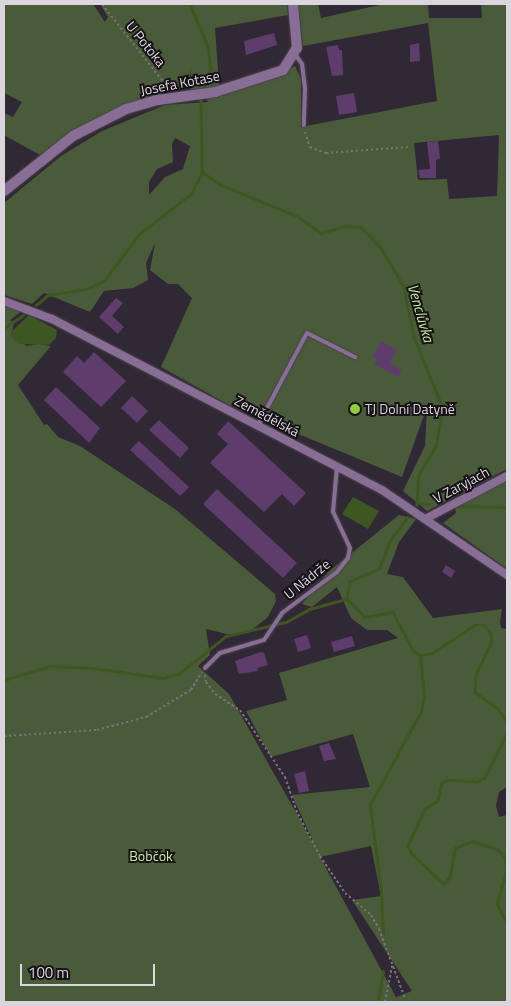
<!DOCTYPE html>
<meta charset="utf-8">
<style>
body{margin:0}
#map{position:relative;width:511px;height:1006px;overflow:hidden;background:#312835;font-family:"Titillium Web",sans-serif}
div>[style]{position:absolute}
.green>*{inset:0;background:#4a5b39}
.water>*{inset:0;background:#3e5721}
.stream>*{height:2.5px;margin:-1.25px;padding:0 1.25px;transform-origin:1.25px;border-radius:1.25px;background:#3e5721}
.building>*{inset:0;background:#5e3d6c}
.path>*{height:2px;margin-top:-1px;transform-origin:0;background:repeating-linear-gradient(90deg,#79727d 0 2.5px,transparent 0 5px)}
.roads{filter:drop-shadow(0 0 1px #4c4450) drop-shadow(0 0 1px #4c4450)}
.service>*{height:4px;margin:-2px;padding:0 2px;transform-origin:2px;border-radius:2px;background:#886e94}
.minor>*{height:8px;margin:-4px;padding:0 4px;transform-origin:4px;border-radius:4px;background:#886e94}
.tertiary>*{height:10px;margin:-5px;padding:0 5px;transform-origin:5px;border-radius:5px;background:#886e94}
.dots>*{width:14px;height:14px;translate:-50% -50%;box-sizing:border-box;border:2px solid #171218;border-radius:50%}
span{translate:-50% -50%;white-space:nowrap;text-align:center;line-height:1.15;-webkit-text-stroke:4px #171218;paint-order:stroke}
.street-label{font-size:14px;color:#dbd5de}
.poi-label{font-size:14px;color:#dbd5de}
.left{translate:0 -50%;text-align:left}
.park-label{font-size:14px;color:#c7f09e}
.water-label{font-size:15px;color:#c0e998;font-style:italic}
.frame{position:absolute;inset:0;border:5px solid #dbd5de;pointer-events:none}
.scale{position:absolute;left:20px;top:964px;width:135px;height:22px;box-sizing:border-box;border:2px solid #dbd5de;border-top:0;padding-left:6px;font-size:15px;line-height:18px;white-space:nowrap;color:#dbd5de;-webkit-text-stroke:4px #171218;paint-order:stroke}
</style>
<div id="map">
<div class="green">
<i style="clip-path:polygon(4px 4px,93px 4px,105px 22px,108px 17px,100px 4px,287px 4px,288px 15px,215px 28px,219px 85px,210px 89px,191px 90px,191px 68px,189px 86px,127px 104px,91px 121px,40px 155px,4px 135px,4px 113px,13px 117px,22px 102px,4px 93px)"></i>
<i style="clip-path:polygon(evenodd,298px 4px,318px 4px,321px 18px,384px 4px,428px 4px,429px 18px,482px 18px,481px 4px,507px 4px,507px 469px,427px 511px,403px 491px,425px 446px,427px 407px,402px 477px,229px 405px,161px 367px,192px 298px,178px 284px,168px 284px,150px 270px,155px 243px,146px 263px,148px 280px,133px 288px,104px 291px,90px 312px,44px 293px,32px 304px,4px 295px,4px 203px,61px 156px,102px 131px,165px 105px,208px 102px,206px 98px,274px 76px,295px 66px,301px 79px,301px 127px,437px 101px,428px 23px,303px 46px,298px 4px,499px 135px,497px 196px,449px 199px,447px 179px,418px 180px,414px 143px,499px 135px,298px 4px,175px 138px,190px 146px,183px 169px,165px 177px,149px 195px,149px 182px,157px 169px,173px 162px,172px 144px,175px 138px)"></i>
<i style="clip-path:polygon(evenodd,4px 304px,22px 311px,10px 320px,14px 323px,11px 336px,27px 346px,38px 344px,51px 346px,18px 385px,44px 425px,47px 424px,58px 437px,80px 446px,175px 509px,275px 594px,276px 601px,268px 617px,248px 633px,231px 635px,206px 629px,210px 655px,198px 666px,229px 694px,316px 848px,292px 795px,370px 787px,353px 734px,271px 757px,246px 711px,287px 700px,279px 673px,398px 638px,387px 630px,367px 630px,351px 618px,337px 587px,312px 607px,302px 604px,328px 572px,399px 515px,416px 519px,399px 542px,387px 574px,403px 577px,433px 618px,502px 609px,500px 622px,501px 628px,507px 629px,507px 787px,499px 792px,496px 806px,499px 817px,507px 815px,507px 1002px,4px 1002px,4px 304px,371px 846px,381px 896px,352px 900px,412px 991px,396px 997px,320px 857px,371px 846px)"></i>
<i style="clip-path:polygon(507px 478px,507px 569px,443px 523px,456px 513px,455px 508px,464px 499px)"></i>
</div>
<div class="water">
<i style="clip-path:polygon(29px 315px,57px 330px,56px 338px,49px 345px,18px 344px,11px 336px,13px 330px)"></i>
<i style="clip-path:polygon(353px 497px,379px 511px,368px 529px,342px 514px)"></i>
</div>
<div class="stream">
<i style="left:190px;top:4px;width:46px;rotate:66.8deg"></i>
<i style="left:208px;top:46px;width:23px;rotate:83deg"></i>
<i style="left:211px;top:69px;width:20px;rotate:110deg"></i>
<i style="left:201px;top:100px;width:72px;rotate:89.2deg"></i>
<i style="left:202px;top:172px;width:23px;rotate:34deg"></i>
<i style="left:221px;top:185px;width:82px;rotate:22.2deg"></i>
<i style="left:297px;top:216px;width:29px;rotate:35deg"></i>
<i style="left:321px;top:233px;width:25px;rotate:-16deg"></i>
<i style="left:345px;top:226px;width:16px;rotate:4deg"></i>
<i style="left:361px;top:227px;width:30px;rotate:46deg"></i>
<i style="left:382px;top:249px;width:44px;rotate:59.9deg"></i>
<i style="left:404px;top:287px;width:51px;rotate:78.7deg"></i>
<i style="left:414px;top:337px;width:77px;rotate:67.8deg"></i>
<i style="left:443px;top:408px;width:39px;rotate:100deg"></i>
<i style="left:436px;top:446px;width:34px;rotate:120deg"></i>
<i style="left:419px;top:475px;width:30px;rotate:94deg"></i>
<i style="left:36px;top:305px;width:16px;rotate:-40deg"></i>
<i style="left:48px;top:295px;width:38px;rotate:-9deg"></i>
<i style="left:86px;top:289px;width:20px;rotate:-24deg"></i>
<i style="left:104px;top:281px;width:59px;rotate:-53.3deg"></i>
<i style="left:139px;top:234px;width:66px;rotate:-37.6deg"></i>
<i style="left:191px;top:194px;width:25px;rotate:-63deg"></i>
<i style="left:4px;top:328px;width:23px;rotate:-34deg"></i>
<i style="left:419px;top:503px;width:10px;rotate:6deg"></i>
<i style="left:457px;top:506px;width:50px;rotate:1.1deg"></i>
<i style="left:408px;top:517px;width:31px;rotate:126deg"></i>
<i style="left:390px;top:542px;width:29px;rotate:112deg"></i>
<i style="left:379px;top:569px;width:32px;rotate:156deg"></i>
<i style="left:350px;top:582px;width:17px;rotate:100deg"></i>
<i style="left:347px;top:599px;width:25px;rotate:45deg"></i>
<i style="left:365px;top:617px;width:28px;rotate:-10deg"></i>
<i style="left:393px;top:612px;width:43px;rotate:62.2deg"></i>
<i style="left:413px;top:650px;width:9px;rotate:36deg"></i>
<i style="left:420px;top:655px;width:12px;rotate:-9deg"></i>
<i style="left:432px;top:653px;width:51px;rotate:-33.1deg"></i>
<i style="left:475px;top:625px;width:9px"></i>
<i style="left:484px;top:625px;width:11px;rotate:49deg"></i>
<i style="left:491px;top:633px;width:8px;rotate:83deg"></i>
<i style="left:492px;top:641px;width:38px;rotate:115deg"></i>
<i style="left:476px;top:676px;width:16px;rotate:94deg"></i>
<i style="left:475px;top:692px;width:29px;rotate:36deg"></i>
<i style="left:498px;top:709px;width:15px;rotate:53deg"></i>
<i style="left:4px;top:680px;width:48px;rotate:-16.9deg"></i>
<i style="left:50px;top:666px;width:43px;rotate:2.7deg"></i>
<i style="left:93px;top:668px;width:71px;rotate:8.1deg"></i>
<i style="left:163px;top:678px;width:18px;rotate:-16deg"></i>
<i style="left:180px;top:673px;width:59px;rotate:-38.8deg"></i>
<i style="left:226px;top:636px;width:62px;rotate:-13.1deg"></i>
<i style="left:286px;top:622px;width:26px;rotate:-29deg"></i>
<i style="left:309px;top:609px;width:38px;rotate:-15deg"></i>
<i style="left:507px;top:734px;width:49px;rotate:116.6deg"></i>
<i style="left:485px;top:778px;width:9px;rotate:153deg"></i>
<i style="left:477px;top:782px;width:29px;rotate:-176deg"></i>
<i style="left:448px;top:780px;width:7px;rotate:153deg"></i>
<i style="left:442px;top:783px;width:18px;rotate:103deg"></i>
<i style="left:438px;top:801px;width:15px;rotate:148deg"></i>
<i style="left:425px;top:809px;width:41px;rotate:114.7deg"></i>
<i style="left:408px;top:846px;width:9px;rotate:63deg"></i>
<i style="left:412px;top:854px;width:44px;rotate:43.2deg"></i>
<i style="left:444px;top:884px;width:10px;rotate:-53deg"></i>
<i style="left:450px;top:876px;width:28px;rotate:-80deg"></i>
<i style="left:455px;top:848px;width:18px;rotate:-22deg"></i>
<i style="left:472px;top:841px;width:26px;rotate:18deg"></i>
<i style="left:497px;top:849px;width:11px;rotate:45deg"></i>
<i style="left:505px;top:857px;width:12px;rotate:81deg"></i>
<i style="left:507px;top:870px;width:35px;rotate:106deg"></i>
<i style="left:497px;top:904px;width:21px;rotate:61deg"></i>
<i style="left:383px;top:934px;width:43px;rotate:-92.7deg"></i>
<i style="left:381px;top:891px;width:87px;rotate:-97.3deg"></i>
<i style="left:370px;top:805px;width:107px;rotate:-61.5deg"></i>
<i style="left:421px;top:711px;width:14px;rotate:-78deg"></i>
<i style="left:424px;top:697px;width:42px;rotate:-95.4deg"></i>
<i style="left:378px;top:1002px;width:31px;rotate:-81deg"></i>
</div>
<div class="building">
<i style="clip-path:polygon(274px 33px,277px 45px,246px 55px,244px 41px)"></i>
<i style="clip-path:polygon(419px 43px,420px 61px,410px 62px,410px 45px)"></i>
<i style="clip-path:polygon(338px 45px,339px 50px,342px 50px,343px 75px,332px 76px,326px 47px)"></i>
<i style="clip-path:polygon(354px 93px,357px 112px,339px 115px,336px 96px)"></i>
<i style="clip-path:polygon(438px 141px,440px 158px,436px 160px,436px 178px,420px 178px,418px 170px,430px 169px,427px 142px)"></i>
<i style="clip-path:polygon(116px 298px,123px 303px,112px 316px,124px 327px,118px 334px,99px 317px)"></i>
<i style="clip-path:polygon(381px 341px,397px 350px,390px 363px,402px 370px,398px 377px,374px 364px,377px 359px,372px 357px)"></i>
<i style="clip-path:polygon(94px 352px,126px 381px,101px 407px,63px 372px,77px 356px,84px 363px)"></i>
<i style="clip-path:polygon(56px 387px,100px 428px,89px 443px,44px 400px)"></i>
<i style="clip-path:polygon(132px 396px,148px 411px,137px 423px,121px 408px)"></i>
<i style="clip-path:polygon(159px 420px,189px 448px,180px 458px,149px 430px)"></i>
<i style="clip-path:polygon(228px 421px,306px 493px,294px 506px,282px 494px,264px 512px,210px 463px,228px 444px,217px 434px)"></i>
<i style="clip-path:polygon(139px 441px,189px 487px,180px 496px,130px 450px)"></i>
<i style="clip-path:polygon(217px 489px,297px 563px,283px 578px,203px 504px)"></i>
<i style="clip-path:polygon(446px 565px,455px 571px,451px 578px,442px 572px)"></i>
<i style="clip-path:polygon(307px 635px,311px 648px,298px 652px,294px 639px)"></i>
<i style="clip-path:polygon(352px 636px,355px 646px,334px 652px,331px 642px)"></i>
<i style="clip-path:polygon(260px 652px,264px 653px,268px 665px,257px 668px,258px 671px,239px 674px,235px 661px)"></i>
<i style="clip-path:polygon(329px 743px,336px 759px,324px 761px,319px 746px)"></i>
<i style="clip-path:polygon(305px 771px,309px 791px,299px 793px,294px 774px)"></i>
</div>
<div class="path">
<i style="left:102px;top:4px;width:108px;rotate:51.8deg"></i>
<i style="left:305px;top:132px;width:16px;rotate:72deg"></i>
<i style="left:310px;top:147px;width:17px;rotate:21deg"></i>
<i style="left:326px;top:153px;width:82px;rotate:-4.2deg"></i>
<i style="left:205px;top:675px;width:7px;rotate:82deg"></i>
<i style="left:206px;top:682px;width:15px;rotate:53deg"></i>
<i style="left:215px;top:694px;width:30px;rotate:33deg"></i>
<i style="left:240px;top:710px;width:81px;rotate:56.1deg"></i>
<i style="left:285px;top:777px;width:39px;rotate:71deg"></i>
<i style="left:298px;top:814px;width:47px;rotate:62.4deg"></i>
<i style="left:320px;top:856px;width:45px;rotate:56deg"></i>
<i style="left:345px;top:893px;width:34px;rotate:40deg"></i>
<i style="left:371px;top:915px;width:16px;rotate:60deg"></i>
<i style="left:379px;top:929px;width:74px;rotate:69.4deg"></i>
<i style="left:4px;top:736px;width:93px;rotate:-3.7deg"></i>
<i style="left:97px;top:730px;width:51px;rotate:-14.9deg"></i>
<i style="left:146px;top:717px;width:52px;rotate:-31deg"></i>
<i style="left:191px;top:690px;width:21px;rotate:-59deg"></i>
<i style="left:385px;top:1002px;width:37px;rotate:-79deg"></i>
</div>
<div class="roads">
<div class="service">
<i style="left:295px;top:54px;width:12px;rotate:55deg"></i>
<i style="left:302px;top:64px;width:25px;rotate:83deg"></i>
<i style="left:305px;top:89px;width:36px;rotate:92deg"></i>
<i style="left:258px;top:425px;width:104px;rotate:-62deg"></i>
<i style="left:307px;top:333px;width:54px;rotate:26.6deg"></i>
<i style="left:205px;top:668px;width:21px;rotate:-45deg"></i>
<i style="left:220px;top:653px;width:46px;rotate:-16.5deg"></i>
<i style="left:264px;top:640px;width:32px;rotate:-56deg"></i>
<i style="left:282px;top:613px;width:69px;rotate:-36.7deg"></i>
<i style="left:337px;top:572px;width:18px;rotate:-52deg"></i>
<i style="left:348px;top:558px;width:10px;rotate:-79deg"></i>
<i style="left:350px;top:548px;width:40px;rotate:-115deg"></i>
<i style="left:333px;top:512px;width:45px;rotate:-84.9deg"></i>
</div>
<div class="minor">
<i style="left:4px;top:301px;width:51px;rotate:20.6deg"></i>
<i style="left:52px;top:319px;width:372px;rotate:27.4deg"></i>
<i style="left:382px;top:490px;width:151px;rotate:34.2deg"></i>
<i style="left:427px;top:518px;width:90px;rotate:-27.7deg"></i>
</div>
<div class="tertiary">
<i style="left:4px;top:191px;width:88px;rotate:-38.6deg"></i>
<i style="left:73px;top:136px;width:59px;rotate:-27deg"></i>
<i style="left:126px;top:109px;width:33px;rotate:-16deg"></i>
<i style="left:158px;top:100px;width:58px;rotate:-8deg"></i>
<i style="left:215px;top:92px;width:71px;rotate:-17.9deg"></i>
<i style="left:283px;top:70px;width:26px;rotate:-58deg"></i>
<i style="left:297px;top:48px;width:44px;rotate:-95.2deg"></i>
</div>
</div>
<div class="dots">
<i style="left:355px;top:409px;background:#90cd41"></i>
</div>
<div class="street-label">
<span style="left:146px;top:44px;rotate:51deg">U Potoka</span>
<span style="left:180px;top:83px;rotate:-11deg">Josefa Kotase</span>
<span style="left:267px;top:416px;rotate:28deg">Zemědělská</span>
<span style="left:461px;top:485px;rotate:-28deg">V Zaryjach</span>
<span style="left:307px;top:579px;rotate:-39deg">U Nádrže</span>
</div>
<div class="poi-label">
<span class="left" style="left:365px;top:409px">TJ Dolní Datyně</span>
</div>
<div class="park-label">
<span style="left:151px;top:856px">Bobčok</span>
</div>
<div class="water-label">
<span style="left:421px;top:313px;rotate:74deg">Venclůvka</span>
</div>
<div class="frame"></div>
<div class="scale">100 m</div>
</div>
